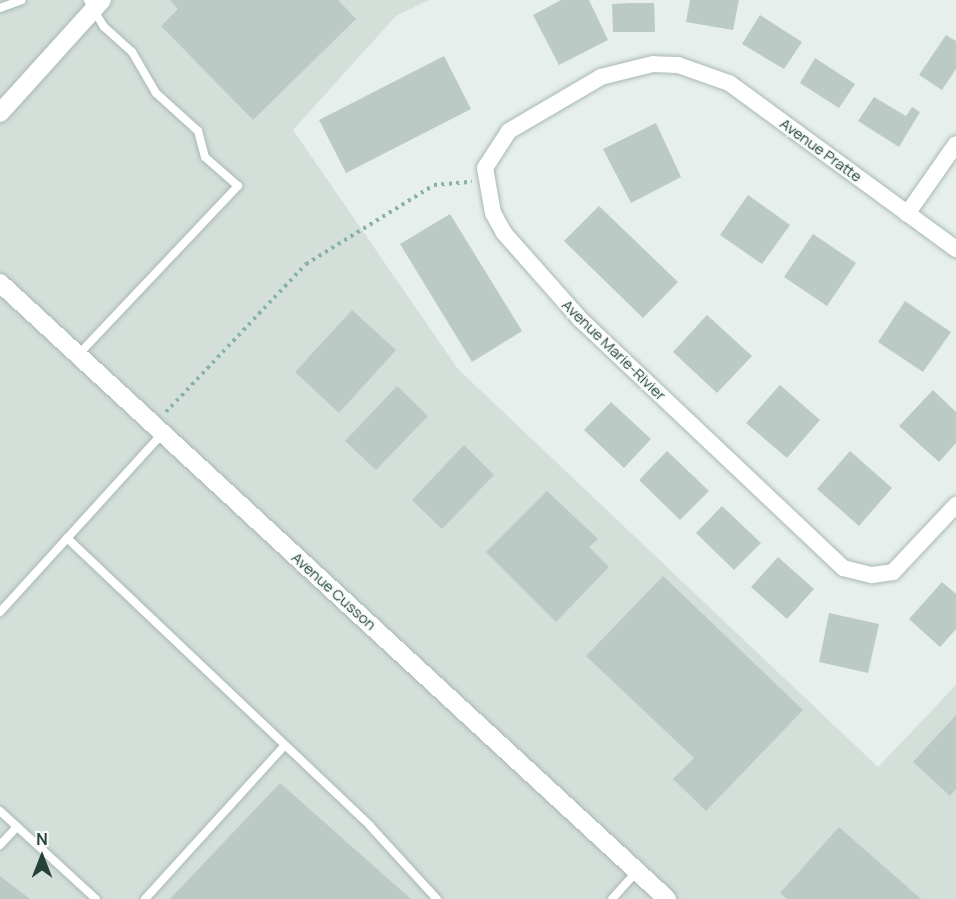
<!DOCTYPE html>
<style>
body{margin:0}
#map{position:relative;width:956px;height:899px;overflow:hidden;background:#e6efeb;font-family:Manrope,sans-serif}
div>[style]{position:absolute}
.built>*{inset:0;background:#d4dfda}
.building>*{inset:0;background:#bbcac4}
.path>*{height:4px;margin-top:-2px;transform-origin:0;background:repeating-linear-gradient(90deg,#86b3a5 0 3px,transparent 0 7.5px)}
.roads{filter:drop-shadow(0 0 2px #a8b8b2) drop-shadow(0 0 2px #a8b8b2)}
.service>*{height:8px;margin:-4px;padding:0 4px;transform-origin:4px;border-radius:4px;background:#fff}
.minor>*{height:16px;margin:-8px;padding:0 8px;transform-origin:8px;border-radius:8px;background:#fff}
.tertiary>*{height:18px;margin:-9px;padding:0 9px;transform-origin:9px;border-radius:9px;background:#fff}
span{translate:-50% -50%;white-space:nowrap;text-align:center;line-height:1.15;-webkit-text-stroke:4.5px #f7fbf9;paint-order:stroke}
.street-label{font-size:15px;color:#24423a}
.north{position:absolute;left:12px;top:827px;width:60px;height:60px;-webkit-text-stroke:4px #f7fbf9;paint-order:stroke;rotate:0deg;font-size:16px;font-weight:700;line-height:24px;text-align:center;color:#24423a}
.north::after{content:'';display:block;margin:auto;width:21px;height:27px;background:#24423a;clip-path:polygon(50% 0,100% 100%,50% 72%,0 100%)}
</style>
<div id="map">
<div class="built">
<i style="clip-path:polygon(0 0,429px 0,396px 16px,293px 130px,458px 369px,878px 767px,956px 685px,956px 899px,0 899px)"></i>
</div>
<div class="building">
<i style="clip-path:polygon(170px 0,338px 0,356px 19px,253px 120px,161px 26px,178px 9px)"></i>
<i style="clip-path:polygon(561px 0,589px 0,608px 40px,559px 65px,533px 15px)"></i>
<i style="clip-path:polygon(690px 0,739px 0,733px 30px,686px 22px)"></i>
<i style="clip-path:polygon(631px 3px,654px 3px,655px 32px,613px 32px,612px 4px)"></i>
<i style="clip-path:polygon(760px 15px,802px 42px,784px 69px,742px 44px)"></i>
<i style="clip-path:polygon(946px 35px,956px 41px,956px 69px,942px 90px,919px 75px)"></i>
<i style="clip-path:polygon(444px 56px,471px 109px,346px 173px,319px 120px)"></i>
<i style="clip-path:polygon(815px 58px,855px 84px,839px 108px,800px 83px)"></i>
<i style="clip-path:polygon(874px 97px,906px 116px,912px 107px,920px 112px,899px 147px,858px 121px)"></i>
<i style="clip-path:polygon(656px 123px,681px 177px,631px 203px,603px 149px)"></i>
<i style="clip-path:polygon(748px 195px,790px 225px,762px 264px,720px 235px)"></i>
<i style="clip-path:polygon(599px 206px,678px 282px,643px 318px,564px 241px)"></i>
<i style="clip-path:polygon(450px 214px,522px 331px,472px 362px,400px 244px)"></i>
<i style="clip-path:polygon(813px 234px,856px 263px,827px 306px,784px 277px)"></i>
<i style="clip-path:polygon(905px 301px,951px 332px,923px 372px,878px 342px)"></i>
<i style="clip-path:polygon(352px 310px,396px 350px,339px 413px,295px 372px)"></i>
<i style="clip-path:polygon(707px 315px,752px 356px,717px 393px,673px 352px)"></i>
<i style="clip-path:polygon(780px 385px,820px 420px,787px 458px,746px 423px)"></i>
<i style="clip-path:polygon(397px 386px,428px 416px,376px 470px,345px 441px)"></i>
<i style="clip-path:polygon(933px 390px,956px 412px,956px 443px,939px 462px,899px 426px)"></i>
<i style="clip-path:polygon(611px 402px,651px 439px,624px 468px,584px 430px)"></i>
<i style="clip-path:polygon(464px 445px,494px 475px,442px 529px,412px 500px)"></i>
<i style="clip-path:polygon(667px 451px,709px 491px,680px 520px,639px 480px)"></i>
<i style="clip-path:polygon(850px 451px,892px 488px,859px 526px,817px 489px)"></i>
<i style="clip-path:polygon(547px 491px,598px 539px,589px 547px,609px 567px,556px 622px,486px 552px)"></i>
<i style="clip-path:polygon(722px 506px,761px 543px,734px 570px,696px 533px)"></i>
<i style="clip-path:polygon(778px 557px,814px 589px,787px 619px,751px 587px)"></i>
<i style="clip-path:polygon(663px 576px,803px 710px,706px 811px,673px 779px,694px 758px,586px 656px)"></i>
<i style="clip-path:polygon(942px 582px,956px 594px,956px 629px,940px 647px,909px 619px)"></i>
<i style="clip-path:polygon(829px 613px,879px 624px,868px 673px,819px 662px)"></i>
<i style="clip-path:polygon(956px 715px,956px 789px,950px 796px,913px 762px)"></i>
<i style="clip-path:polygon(280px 783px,411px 899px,170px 899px)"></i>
<i style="clip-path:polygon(839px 827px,921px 899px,787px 899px,780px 893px)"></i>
<i style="clip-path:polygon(0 876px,30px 899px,0 899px)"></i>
</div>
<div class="path">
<i style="left:166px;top:412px;width:204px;rotate:-46.6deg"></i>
<i style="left:306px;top:264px;width:150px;rotate:-31.7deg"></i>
<i style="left:434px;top:185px;width:38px;rotate:-5deg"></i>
</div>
<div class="roads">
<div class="service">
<i style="left:0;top:8px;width:23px;rotate:-20deg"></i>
<i style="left:78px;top:355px;width:233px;rotate:-46.6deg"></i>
<i style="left:238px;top:186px;width:44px;rotate:-138.7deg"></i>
<i style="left:205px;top:157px;width:27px;rotate:-105deg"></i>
<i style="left:198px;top:131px;width:57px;rotate:-137.9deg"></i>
<i style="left:156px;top:93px;width:48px;rotate:-120.3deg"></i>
<i style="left:132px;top:52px;width:38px;rotate:-138deg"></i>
<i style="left:104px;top:27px;width:31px;rotate:-121deg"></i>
<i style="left:67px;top:538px;width:418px;rotate:43.5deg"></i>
<i style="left:370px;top:826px;width:99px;rotate:47.5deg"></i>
<i style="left:0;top:612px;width:242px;rotate:-47.7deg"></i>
<i style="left:0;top:811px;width:130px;rotate:42.5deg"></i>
<i style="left:0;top:845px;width:25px;rotate:-47deg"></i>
<i style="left:145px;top:899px;width:208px;rotate:-47.7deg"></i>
<i style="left:612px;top:899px;width:38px;rotate:-48deg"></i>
</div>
<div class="minor">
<i style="left:907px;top:214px;width:85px;rotate:-55deg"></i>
<i style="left:956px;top:249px;width:281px;rotate:-143.8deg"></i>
<i style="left:729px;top:83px;width:54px;rotate:-160.6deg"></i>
<i style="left:678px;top:65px;width:25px;rotate:-178deg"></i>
<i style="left:653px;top:64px;width:54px;rotate:166deg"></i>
<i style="left:601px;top:77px;width:107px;rotate:149.6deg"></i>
<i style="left:509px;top:131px;width:44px;rotate:123deg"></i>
<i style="left:485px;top:168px;width:46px;rotate:79.9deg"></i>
<i style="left:493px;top:213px;width:23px;rotate:61deg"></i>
<i style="left:504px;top:233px;width:116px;rotate:48.5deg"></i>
<i style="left:581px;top:320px;width:361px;rotate:43.4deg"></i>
<i style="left:843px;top:568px;width:30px;rotate:14deg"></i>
<i style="left:872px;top:575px;width:21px;rotate:-8deg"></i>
<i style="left:893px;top:572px;width:92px;rotate:-46.8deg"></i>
</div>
<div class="tertiary">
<i style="left:0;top:113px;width:152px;rotate:-47.9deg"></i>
<i style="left:0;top:283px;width:908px;rotate:42.72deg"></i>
</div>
</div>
<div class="street-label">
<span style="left:821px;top:150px;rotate:36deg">Avenue Pratte</span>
<span style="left:614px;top:350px;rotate:44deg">Avenue Marie-Rivier</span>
<span style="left:334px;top:591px;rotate:42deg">Avenue Cusson</span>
</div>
<div class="north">N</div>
</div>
